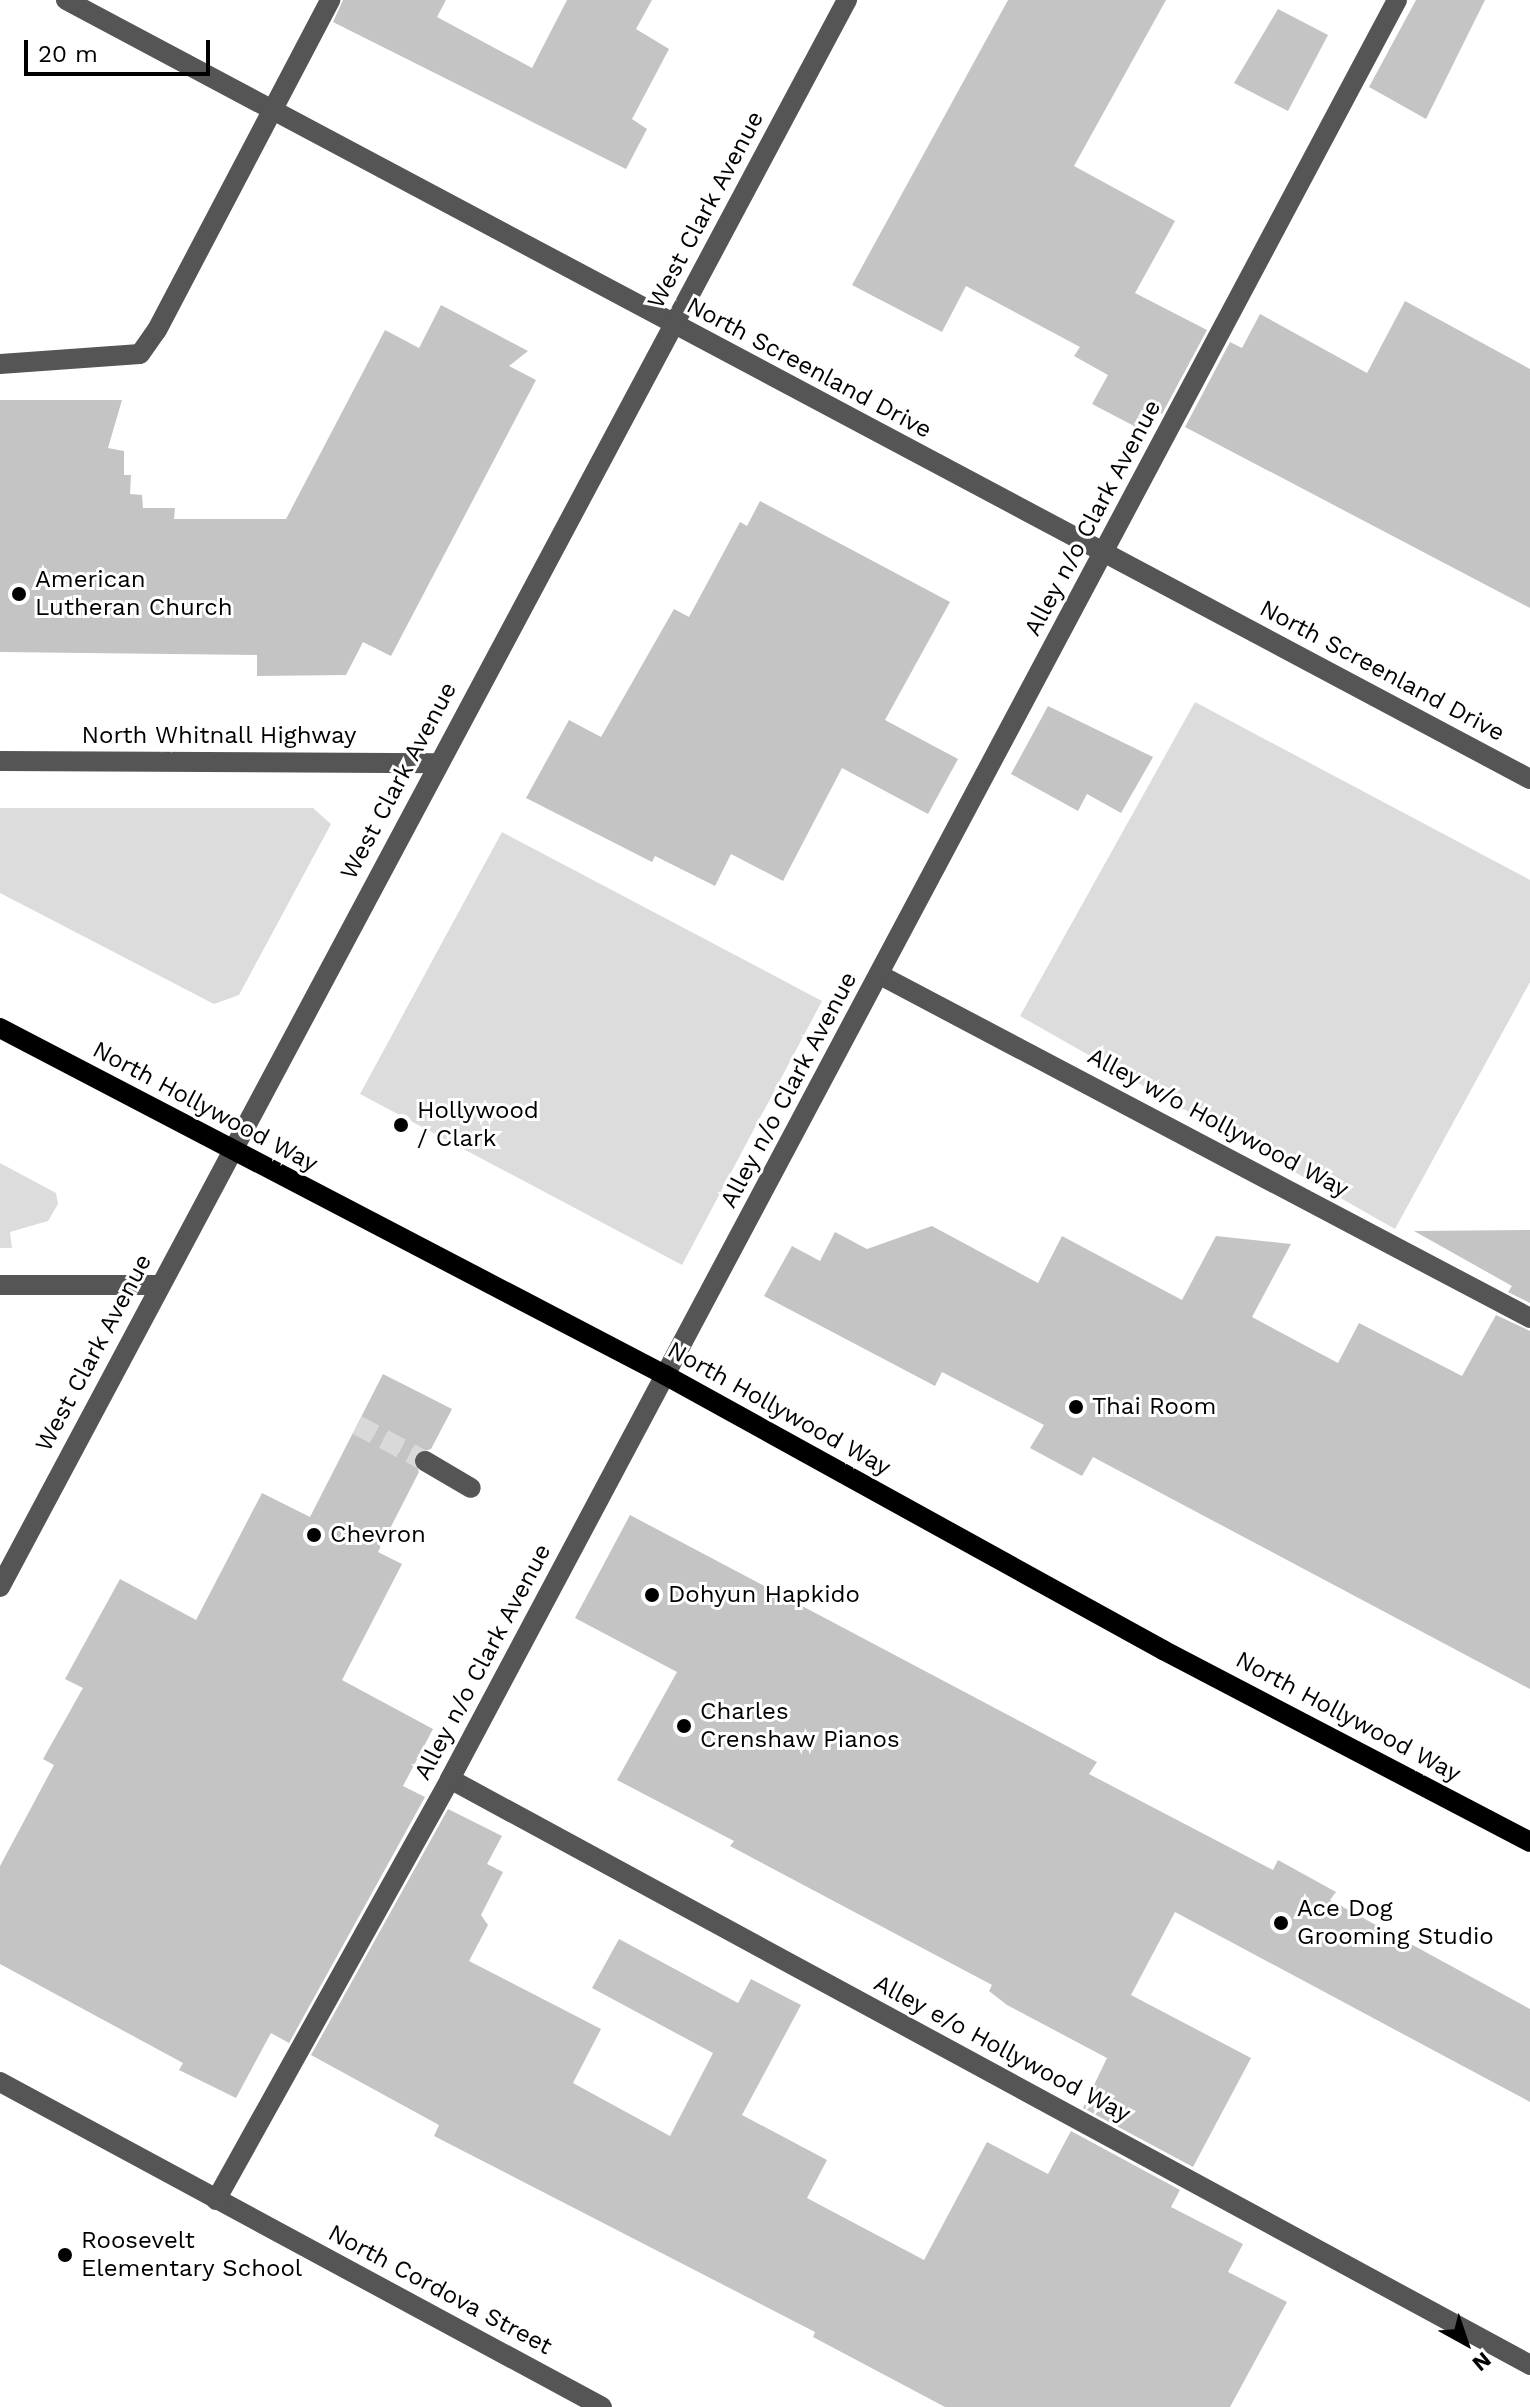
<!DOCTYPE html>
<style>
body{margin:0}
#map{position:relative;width:1530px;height:2407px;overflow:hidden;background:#fff;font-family:"Work Sans",sans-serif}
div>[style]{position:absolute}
.green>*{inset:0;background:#dcdcdc}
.building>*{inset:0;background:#c4c4c4}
.minor-tunnel>*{height:20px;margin-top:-10px;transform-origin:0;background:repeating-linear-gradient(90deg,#d9d9d9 0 20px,transparent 0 30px)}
.minor>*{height:20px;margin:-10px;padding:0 10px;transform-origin:10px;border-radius:10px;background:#555}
.major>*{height:20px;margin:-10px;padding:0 10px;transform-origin:10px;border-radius:10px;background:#000}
.dots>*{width:22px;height:22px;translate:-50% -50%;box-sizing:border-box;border:4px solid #fff;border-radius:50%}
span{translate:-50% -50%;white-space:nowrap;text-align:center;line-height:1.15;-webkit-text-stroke:6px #fff;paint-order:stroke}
.street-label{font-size:24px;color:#000}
.poi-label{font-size:24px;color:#000}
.left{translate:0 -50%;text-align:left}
.north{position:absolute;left:1426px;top:2303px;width:80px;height:80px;-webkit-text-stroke:6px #fff;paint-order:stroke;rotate:140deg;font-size:22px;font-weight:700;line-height:32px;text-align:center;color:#000}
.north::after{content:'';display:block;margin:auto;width:28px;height:36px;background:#000;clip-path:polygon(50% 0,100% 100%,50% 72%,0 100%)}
.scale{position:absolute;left:24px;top:40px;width:186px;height:36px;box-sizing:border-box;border:4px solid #000;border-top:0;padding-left:10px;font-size:24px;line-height:28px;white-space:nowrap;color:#000;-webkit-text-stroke:6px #fff;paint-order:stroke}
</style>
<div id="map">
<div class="green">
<i style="clip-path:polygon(1195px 702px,1530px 880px,1530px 982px,1395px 1229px,1020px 1016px)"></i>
<i style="clip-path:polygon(0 808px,313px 808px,331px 824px,239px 995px,214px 1004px,0 893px)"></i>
<i style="clip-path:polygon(502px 832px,822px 1001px,682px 1265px,360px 1094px)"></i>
<i style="clip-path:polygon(0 1163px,56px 1193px,58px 1204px,48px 1221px,10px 1232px,12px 1248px,0 1248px)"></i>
</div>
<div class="building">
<i style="clip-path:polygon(343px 0,446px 0,437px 17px,532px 68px,567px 0,652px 0,636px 29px,669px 49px,632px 119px,647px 129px,626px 169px,333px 22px)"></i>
<i style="clip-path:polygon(1008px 0,1166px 0,1074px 166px,1175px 221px,1135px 293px,1207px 330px,1162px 414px,1147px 406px,1136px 427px,1092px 404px,1108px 375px,1074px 356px,1080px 347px,966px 286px,942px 332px,852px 285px)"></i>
<i style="clip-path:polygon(1416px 0,1485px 0,1426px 119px,1369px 87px)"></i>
<i style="clip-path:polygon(1278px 9px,1328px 35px,1288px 111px,1234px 83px)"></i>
<i style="clip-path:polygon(1405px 301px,1530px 369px,1530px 608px,1185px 427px,1230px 342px,1242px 348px,1260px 314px,1367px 373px)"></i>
<i style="clip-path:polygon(441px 305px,528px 351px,509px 366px,536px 380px,391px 656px,363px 642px,346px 675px,257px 676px,257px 655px,0 652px,0 400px,122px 400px,108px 448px,124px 451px,124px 475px,131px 475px,130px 494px,142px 495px,143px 508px,175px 508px,174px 519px,286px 519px,385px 330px,419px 348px)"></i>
<i style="clip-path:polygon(760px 501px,950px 602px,885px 720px,958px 759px,928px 814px,842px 768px,783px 881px,731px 854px,715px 886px,655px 856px,652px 862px,526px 798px,569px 720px,601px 737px,674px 609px,689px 617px,740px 522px,747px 526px)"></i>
<i style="clip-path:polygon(1048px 706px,1153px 757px,1121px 813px,1087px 794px,1078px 811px,1011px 774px)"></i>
<i style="clip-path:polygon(932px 1226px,1038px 1283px,1062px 1236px,1182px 1300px,1216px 1236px,1291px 1244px,1252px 1317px,1338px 1363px,1359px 1323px,1462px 1376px,1496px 1315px,1530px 1331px,1530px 1689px,1093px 1457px,1082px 1476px,1030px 1448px,1044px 1425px,942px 1372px,935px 1386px,764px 1296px,792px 1246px,820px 1261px,835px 1232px,867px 1249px)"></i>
<i style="clip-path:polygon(1530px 1230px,1530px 1303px,1508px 1292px,1512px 1286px,1414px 1231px)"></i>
<i style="clip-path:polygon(383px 1374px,452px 1409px,431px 1449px,413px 1455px,419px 1472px,378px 1552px,402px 1564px,342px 1680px,433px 1729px,403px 1786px,425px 1797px,289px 2043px,271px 2033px,236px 2098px,179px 2070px,183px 2063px,0 1964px,0 1866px,54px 1765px,43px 1759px,83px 1688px,65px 1679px,120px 1579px,196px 1620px,262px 1493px,310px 1517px)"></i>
<i style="clip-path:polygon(630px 1515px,1097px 1762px,1089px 1774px,1273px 1870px,1278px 1860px,1336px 1892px,1330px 1900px,1530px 2009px,1530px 2102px,1175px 1912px,1131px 1995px,1251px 2058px,1193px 2167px,1083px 2108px,1107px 2058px,1007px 2005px,989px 1991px,992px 1985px,730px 1846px,734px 1841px,617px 1780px,677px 1672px,575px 1618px)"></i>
<i style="clip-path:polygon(448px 1809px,502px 1836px,487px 1864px,503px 1872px,481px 1915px,488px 1925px,469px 1961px,601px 2029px,573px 2083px,670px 2136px,713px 2053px,592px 1988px,619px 1939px,738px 2003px,751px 1979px,801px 2005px,742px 2115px,827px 2160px,807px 2198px,924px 2260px,987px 2142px,1048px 2174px,1071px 2131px,1180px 2190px,1171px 2207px,1243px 2244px,1228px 2272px,1287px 2302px,1230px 2407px,945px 2407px,813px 2337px,815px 2332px,434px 2136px,439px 2125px,311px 2055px)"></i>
</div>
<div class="minor-tunnel">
<i style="left:357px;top:1425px;width:77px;rotate:27.9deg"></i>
</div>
<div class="minor">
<i style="left:66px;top:0;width:1658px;rotate:28.02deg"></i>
<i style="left:0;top:364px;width:140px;rotate:-4.1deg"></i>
<i style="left:140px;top:354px;width:29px;rotate:-55deg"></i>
<i style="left:157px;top:330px;width:373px;rotate:-62.3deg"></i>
<i style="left:0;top:761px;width:438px;rotate:0.3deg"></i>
<i style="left:880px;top:975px;width:735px;rotate:27.82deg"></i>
<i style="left:0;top:1285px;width:160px"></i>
<i style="left:425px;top:1461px;width:53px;rotate:30.4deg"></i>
<i style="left:0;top:1587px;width:1799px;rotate:-61.91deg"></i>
<i style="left:450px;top:1779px;width:1229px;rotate:28.48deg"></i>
<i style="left:0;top:2082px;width:684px;rotate:28.36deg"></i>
<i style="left:216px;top:2200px;width:482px;rotate:-60.9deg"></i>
<i style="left:450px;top:1779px;width:2015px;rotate:-61.97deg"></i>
</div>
<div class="major">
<i style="left:0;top:1028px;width:750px;rotate:27.56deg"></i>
<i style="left:665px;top:1375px;width:569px;rotate:28.91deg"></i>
<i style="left:1163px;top:1650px;width:414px;rotate:27.6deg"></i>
</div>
<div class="dots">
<i style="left:19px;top:594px;background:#000"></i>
<i style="left:401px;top:1125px;background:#000"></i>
<i style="left:1076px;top:1407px;background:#000"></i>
<i style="left:314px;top:1535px;background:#000"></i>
<i style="left:652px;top:1595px;background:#000"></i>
<i style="left:684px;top:1726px;background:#000"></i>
<i style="left:1281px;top:1923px;background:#000"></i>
<i style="left:65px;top:2255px;background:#000"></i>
</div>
<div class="street-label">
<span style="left:706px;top:210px;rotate:-62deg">West Clark Avenue</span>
<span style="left:809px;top:368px;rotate:28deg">North Screenland Drive</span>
<span style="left:1093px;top:518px;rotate:-62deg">Alley n/o Clark Avenue</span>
<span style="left:1382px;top:671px;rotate:28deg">North Screenland Drive</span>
<span style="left:219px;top:736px">North Whitnall Highway</span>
<span style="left:399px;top:781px;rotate:-62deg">West Clark Avenue</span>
<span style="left:789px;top:1090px;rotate:-62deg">Alley n/o Clark Avenue</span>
<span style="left:205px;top:1107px;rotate:28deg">North Hollywood Way</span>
<span style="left:1218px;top:1123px;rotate:28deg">Alley w/o Hollywood Way</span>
<span style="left:94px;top:1353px;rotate:-62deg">West Clark Avenue</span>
<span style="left:779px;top:1409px;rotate:29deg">North Hollywood Way</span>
<span style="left:483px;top:1662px;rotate:-62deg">Alley n/o Clark Avenue</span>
<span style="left:1348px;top:1717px;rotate:28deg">North Hollywood Way</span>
<span style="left:1002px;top:2049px;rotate:28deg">Alley e/o Hollywood Way</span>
<span style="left:440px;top:2290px;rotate:28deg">North Cordova Street</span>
</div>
<div class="poi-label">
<span class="left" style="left:35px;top:594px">American<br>Lutheran Church</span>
<span class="left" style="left:417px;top:1125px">Hollywood<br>/ Clark</span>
<span class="left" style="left:1092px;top:1407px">Thai Room</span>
<span class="left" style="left:330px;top:1535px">Chevron</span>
<span class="left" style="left:668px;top:1595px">Dohyun Hapkido</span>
<span class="left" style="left:700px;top:1726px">Charles<br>Crenshaw Pianos</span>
<span class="left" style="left:1297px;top:1923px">Ace Dog<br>Grooming Studio</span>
<span class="left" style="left:81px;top:2255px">Roosevelt<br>Elementary School</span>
</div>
<div class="north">N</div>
<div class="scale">20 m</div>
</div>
